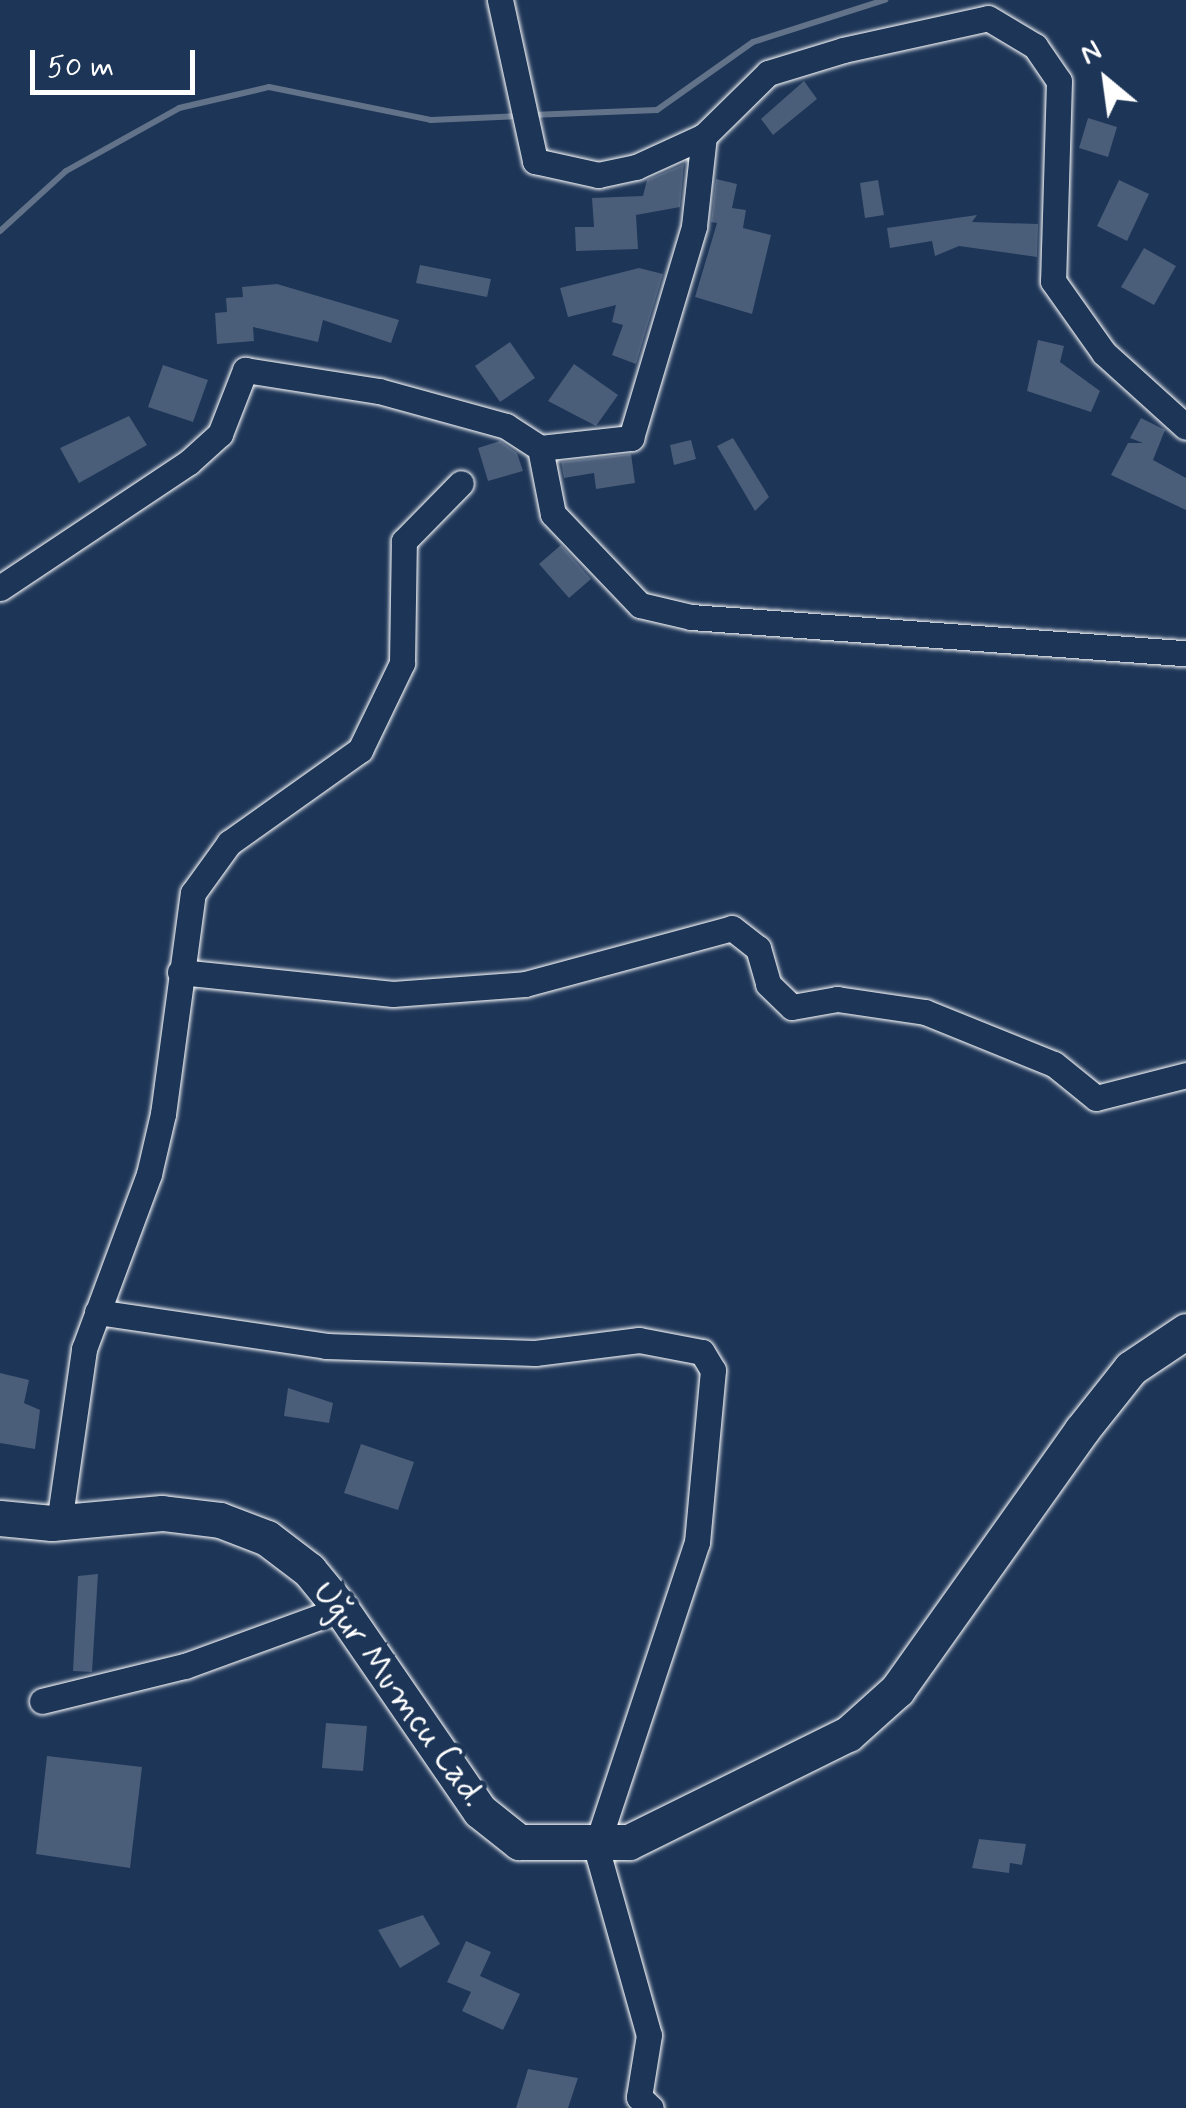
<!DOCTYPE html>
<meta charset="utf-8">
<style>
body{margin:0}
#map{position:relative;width:1186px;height:2108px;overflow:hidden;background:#1d3557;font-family:Mynerve,sans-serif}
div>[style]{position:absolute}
.stream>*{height:6px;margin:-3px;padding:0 3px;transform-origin:3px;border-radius:3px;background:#617289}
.building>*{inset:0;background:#4a5d79}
.roads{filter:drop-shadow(0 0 2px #fff) drop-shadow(0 0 2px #fff)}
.street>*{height:25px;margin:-12.5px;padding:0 12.5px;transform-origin:12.5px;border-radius:12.5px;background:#1d3557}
.secondary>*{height:35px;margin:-17.5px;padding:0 17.5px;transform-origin:17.5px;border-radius:17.5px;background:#1d3557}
span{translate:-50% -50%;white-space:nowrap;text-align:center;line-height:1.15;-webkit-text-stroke:9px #1d3557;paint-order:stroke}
.street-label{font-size:35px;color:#fff}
.north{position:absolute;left:1056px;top:30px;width:100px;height:100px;-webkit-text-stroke:8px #1d3557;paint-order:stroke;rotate:331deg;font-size:28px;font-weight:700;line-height:40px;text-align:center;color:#fff}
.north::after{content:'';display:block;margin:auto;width:35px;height:45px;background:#fff;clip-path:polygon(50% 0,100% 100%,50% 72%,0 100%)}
.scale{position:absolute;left:30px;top:50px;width:165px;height:45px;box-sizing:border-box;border:5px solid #fff;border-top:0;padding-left:12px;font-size:30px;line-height:35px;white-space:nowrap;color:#fff;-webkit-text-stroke:8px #1d3557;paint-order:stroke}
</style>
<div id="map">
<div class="stream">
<i style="left:531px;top:115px;width:126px;rotate:-2.3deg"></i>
<i style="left:657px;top:110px;width:118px;rotate:-35.3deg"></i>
<i style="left:753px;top:42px;width:139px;rotate:-17.7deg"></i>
<i style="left:0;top:231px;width:89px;rotate:-42.3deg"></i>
<i style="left:66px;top:171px;width:129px;rotate:-29.1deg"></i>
<i style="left:179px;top:108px;width:92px;rotate:-13.1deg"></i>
<i style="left:269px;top:87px;width:165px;rotate:11.5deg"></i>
<i style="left:431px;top:120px;width:88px;rotate:-2.6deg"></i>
</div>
<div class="building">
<i style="clip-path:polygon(804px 81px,817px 99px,773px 135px,761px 119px)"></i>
<i style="clip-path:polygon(1088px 118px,1117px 127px,1108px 157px,1079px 148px)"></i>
<i style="clip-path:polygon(684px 164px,680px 207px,636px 215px,638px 249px,576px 251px,575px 227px,594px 227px,592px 198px,643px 196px,647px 180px)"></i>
<i style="clip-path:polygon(716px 179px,737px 184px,732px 208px,746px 210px,743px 228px,771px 235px,752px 314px,695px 297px,717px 223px,711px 222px)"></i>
<i style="clip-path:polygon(878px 180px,884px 215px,865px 218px,860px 183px)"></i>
<i style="clip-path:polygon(1119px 180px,1149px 194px,1127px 241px,1097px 226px)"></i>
<i style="clip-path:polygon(977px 215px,972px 222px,1038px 224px,1037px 257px,959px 246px,935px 256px,932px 241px,890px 248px,887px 228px)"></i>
<i style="clip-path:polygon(1144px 248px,1176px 266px,1154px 305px,1121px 287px)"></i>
<i style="clip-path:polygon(420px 265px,491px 279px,487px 297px,416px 283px)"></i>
<i style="clip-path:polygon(639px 268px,663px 274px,636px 364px,612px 355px,623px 325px,612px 322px,616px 305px,568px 317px,560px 288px)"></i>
<i style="clip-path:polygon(277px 284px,399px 320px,391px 343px,323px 320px,318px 342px,253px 327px,254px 341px,217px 344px,215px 313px,227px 312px,226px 298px,243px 297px,242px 287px)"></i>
<i style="clip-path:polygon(1038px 340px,1064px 346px,1060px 362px,1100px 391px,1091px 412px,1027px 391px)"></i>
<i style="clip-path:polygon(510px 342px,535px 378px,500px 402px,475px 366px)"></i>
<i style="clip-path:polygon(574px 364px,618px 395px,596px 426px,548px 401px)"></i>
<i style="clip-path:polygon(163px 365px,208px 380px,193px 422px,148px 407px)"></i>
<i style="clip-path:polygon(129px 416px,147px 445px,79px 483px,60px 448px)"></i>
<i style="clip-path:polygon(1141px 418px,1165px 430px,1153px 460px,1186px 478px,1186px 510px,1111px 475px,1128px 443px,1143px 443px,1130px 438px)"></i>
<i style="clip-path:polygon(733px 438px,769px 497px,755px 511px,717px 446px)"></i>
<i style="clip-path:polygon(691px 440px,696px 459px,674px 465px,670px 445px)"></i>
<i style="clip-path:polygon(500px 441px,517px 453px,523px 471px,488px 481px,478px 448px)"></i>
<i style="clip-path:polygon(631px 454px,635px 483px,596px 489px,594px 473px,564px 478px,561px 462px)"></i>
<i style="clip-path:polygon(561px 545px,591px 579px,569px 598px,539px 564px)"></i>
<i style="clip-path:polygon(0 1373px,29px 1380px,24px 1403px,40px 1410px,35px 1449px,0 1443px)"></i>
<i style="clip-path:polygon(288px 1388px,333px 1403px,329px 1423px,284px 1416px)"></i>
<i style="clip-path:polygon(361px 1444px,414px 1462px,398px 1510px,344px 1493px)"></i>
<i style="clip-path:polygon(98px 1574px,92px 1672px,73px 1671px,78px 1576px)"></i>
<i style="clip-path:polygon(326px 1723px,367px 1726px,363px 1771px,322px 1768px)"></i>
<i style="clip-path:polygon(47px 1756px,142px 1767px,130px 1868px,36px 1854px)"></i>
<i style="clip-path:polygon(979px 1839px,1026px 1844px,1022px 1865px,1010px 1863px,1009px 1873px,972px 1868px)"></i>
<i style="clip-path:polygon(423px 1915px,440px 1944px,400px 1968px,378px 1930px)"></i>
<i style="clip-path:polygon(466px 1941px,491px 1952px,480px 1976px,520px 1994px,503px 2030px,462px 2011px,471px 1992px,447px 1982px)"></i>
<i style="clip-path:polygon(528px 2069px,578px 2078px,568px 2108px,516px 2108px)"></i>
</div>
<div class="roads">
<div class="street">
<i style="left:500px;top:0;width:165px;rotate:77.7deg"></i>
<i style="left:535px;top:161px;width:65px;rotate:12.5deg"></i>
<i style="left:598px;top:175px;width:39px;rotate:-12deg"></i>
<i style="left:636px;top:167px;width:75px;rotate:-24.5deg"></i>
<i style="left:704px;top:136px;width:90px;rotate:-44.5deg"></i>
<i style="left:768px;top:73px;width:78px;rotate:-17deg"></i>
<i style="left:843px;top:50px;width:148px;rotate:-12.4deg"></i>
<i style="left:988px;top:18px;width:55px;rotate:30.8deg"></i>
<i style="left:1035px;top:46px;width:42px;rotate:55.6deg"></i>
<i style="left:1059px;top:81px;width:200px;rotate:91.7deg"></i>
<i style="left:1053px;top:281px;width:88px;rotate:54.7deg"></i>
<i style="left:1104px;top:353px;width:110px;rotate:42.1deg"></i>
<i style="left:540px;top:448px;width:67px;rotate:78.9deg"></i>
<i style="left:553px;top:514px;width:126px;rotate:46.3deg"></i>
<i style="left:640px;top:605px;width:52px;rotate:13.2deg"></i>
<i style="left:691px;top:617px;width:496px;rotate:4.2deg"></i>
<i style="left:0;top:588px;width:227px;rotate:-33.7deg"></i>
<i style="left:189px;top:462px;width:42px;rotate:-42.1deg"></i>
<i style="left:220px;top:434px;width:69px;rotate:-68.7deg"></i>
<i style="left:245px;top:370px;width:136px;rotate:8.9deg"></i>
<i style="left:379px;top:391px;width:132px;rotate:15.4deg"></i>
<i style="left:506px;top:426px;width:40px;rotate:32.9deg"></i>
<i style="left:540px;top:448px;width:92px;rotate:-6.3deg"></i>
<i style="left:631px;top:438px;width:221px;rotate:-73.4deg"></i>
<i style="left:694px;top:226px;width:91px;rotate:-83.7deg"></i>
<i style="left:180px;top:972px;width:214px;rotate:5.9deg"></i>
<i style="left:393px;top:994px;width:132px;rotate:-4.3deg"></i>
<i style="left:525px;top:984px;width:214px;rotate:-15.1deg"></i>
<i style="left:732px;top:928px;width:33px;rotate:38deg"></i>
<i style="left:758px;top:948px;width:37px;rotate:74deg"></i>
<i style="left:768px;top:984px;width:33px;rotate:44deg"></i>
<i style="left:792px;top:1007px;width:46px;rotate:-10.1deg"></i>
<i style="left:837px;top:999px;width:89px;rotate:8.4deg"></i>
<i style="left:925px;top:1012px;width:139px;rotate:22deg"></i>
<i style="left:1054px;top:1064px;width:54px;rotate:39deg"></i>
<i style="left:1096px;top:1098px;width:93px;rotate:-14.3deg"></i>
<i style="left:97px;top:1312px;width:232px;rotate:8.4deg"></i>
<i style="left:326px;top:1346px;width:209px;rotate:1.9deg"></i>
<i style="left:535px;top:1353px;width:105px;rotate:-7.1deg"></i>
<i style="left:639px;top:1340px;width:64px;rotate:10.8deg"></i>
<i style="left:702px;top:1352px;width:21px;rotate:59deg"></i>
<i style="left:713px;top:1370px;width:173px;rotate:95.3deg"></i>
<i style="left:697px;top:1542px;width:321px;rotate:108.3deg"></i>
<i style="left:596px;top:1847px;width:195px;rotate:74.3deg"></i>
<i style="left:649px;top:2035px;width:63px;rotate:99.2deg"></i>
<i style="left:639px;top:2097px;width:16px;rotate:43deg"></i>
<i style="left:59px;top:1523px;width:176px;rotate:-81.8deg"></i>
<i style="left:84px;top:1349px;width:187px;rotate:-69.6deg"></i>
<i style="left:149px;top:1174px;width:62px;rotate:-76.9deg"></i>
<i style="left:163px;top:1114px;width:223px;rotate:-82.3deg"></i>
<i style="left:193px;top:893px;width:62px;rotate:-54.2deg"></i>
<i style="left:229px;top:843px;width:161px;rotate:-35.4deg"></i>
<i style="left:360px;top:750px;width:97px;rotate:-64.2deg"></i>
<i style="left:402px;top:663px;width:122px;rotate:-89.1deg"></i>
<i style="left:404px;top:541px;width:81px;rotate:-45.5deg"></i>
<i style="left:42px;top:1701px;width:147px;rotate:-13.8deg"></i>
<i style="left:185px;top:1666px;width:166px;rotate:-20.1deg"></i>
</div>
<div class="secondary">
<i style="left:0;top:1518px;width:52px;rotate:5.5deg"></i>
<i style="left:52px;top:1523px;width:110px;rotate:-5.2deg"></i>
<i style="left:162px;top:1513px;width:58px;rotate:6.9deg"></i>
<i style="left:220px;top:1520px;width:50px;rotate:21deg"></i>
<i style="left:267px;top:1538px;width:53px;rotate:37.3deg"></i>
<i style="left:309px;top:1570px;width:50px;rotate:50.6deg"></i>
<i style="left:341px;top:1609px;width:245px;rotate:55.5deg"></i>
<i style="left:480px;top:1811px;width:50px;rotate:38.5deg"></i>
<i style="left:519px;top:1842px;width:110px"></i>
<i style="left:629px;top:1842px;width:244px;rotate:-26.3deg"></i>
<i style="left:848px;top:1734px;width:66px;rotate:-41.9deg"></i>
<i style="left:897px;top:1690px;width:318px;rotate:-54.6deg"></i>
<i style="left:1081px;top:1431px;width:80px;rotate:-51.6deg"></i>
<i style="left:1131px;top:1368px;width:66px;rotate:-33.9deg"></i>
</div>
</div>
<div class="street-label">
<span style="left:399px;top:1694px;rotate:54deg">Uğur Mumcu Cad.</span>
</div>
<div class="north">N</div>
<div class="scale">50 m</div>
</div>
